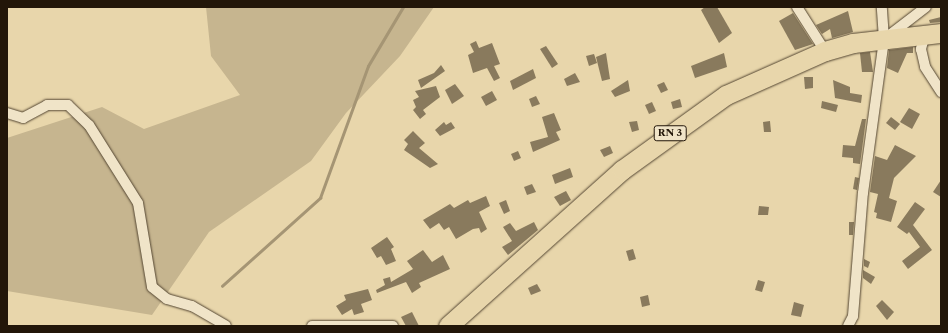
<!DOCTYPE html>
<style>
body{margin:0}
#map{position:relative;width:948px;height:333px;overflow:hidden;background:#e8d6ab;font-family:"Libre Caslon Text",serif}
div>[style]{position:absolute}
.green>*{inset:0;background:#c6b58f}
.stream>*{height:2.5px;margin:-1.25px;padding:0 1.25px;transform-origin:1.25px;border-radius:1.25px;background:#a59574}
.building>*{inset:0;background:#897a5d}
.roads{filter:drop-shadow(0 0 1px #544632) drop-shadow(0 0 1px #544632)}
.street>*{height:10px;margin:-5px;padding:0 5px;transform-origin:5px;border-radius:5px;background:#f0e4c8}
.highway>*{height:19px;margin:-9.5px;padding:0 9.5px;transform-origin:9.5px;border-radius:9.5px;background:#e8d6ab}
span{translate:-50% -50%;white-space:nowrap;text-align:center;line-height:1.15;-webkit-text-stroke:3px #f0e4c8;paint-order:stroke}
.shield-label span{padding:1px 3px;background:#f0e4c8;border:1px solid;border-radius:3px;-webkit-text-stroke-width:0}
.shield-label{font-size:10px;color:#221609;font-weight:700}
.frame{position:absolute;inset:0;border:8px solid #221609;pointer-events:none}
</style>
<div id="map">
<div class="green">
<i style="clip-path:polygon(206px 7px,434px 7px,400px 56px,346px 113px,311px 161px,209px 232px,152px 315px,7px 291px,7px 138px,102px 107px,144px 129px,240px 95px,211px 56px)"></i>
</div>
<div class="stream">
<i style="left:222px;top:286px;width:132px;rotate:-41.9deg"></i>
<i style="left:320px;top:198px;width:140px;rotate:-70deg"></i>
<i style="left:368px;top:66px;width:69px;rotate:-59.3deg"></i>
</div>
<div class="building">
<i style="clip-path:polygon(705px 7px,717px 7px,732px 33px,719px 43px,701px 10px)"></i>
<i style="clip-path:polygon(848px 11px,853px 32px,832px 38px,830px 29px,822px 34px,816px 25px)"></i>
<i style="clip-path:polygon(793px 13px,813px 44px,795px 50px,779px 21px)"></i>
<i style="clip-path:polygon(941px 17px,941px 22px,930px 23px,929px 20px)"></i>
<i style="clip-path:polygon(476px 41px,479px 48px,492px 43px,500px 64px,494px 66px,500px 78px,494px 81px,487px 68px,473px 73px,468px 55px,474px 52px,470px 44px)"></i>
<i style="clip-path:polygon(546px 46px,558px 64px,552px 68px,540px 49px)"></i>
<i style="clip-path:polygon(913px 47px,913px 53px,907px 53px,898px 73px,887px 68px,889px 50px)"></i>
<i style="clip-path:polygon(870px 52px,873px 72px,862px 72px,860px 53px)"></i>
<i style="clip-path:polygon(606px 53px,610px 79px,602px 81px,596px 57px)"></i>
<i style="clip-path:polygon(724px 53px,727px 67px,695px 78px,691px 66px)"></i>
<i style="clip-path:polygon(594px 54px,597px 63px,589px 66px,586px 56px)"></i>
<i style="clip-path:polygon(441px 65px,445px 71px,421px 88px,418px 80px,434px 73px)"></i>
<i style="clip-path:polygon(533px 69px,536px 78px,513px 90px,510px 81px)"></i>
<i style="clip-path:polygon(575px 73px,580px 82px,567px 86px,564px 79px)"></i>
<i style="clip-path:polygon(804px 77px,813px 77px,813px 88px,805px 89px)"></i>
<i style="clip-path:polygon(628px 80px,630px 91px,615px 97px,611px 91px)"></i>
<i style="clip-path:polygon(833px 80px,850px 87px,850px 93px,862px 95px,861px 103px,835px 98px)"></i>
<i style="clip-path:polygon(664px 82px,668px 90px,661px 93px,657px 85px)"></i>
<i style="clip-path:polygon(455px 84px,464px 96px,452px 104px,445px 90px)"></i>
<i style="clip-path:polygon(436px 86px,440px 97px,423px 110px,426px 114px,420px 119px,413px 110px,416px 107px,413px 100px,419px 97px,415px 91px)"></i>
<i style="clip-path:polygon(492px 91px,497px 100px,486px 106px,481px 97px)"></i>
<i style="clip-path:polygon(536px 96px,540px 104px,532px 107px,529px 99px)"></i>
<i style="clip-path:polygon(680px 99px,682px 107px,673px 109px,671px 102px)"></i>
<i style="clip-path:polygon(822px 101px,838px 105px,836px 112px,821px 108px)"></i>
<i style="clip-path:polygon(652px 102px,656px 111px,649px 114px,645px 105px)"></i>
<i style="clip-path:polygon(909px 108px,920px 114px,912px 129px,900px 122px)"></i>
<i style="clip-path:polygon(554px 113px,561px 130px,556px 132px,560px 140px,533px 152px,530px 142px,548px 137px,542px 117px)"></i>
<i style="clip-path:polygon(891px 117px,900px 124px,895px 130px,886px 123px)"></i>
<i style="clip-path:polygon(862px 119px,866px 119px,860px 164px,853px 163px,853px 158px,842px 157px,843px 145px,855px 146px)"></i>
<i style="clip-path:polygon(637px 121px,639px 130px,632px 132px,629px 122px)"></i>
<i style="clip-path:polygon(770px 121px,771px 132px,764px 132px,763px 122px)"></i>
<i style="clip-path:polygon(444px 122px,446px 125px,451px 122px,455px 128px,440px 136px,435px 130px)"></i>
<i style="clip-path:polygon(413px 131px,425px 143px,419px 148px,438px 164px,430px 168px,404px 150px,408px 144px,404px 140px)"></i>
<i style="clip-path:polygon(895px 145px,916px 156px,894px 178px,889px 198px,897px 201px,891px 222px,876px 218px,877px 213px,874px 212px,878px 194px,870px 192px,875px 156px,887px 160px)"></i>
<i style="clip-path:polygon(610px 146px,613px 153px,604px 157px,600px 150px)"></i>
<i style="clip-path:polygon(518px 151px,521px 158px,514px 161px,511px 154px)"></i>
<i style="clip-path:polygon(570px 168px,573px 177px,555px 184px,552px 175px)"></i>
<i style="clip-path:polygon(855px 177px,859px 178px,857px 190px,853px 189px)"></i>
<i style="clip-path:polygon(941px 180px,941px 197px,933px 192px)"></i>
<i style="clip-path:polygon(532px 184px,536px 192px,527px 195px,524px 187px)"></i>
<i style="clip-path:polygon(566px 191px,571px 200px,560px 206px,554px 197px)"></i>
<i style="clip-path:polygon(486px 196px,490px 206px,479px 212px,487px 229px,481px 233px,479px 228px,473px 229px,456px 239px,449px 227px,444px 230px,439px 223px,430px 229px,423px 220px,450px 204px,454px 208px,468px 200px,470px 203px)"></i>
<i style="clip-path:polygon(506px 200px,510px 211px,504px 214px,499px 203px)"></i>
<i style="clip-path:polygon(915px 202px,925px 209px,913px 225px,932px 250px,908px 269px,902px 261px,920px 247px,909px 232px,907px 234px,897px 227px)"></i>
<i style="clip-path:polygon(759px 206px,769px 207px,768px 215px,758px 215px)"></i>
<i style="clip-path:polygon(534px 222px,538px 230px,508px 255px,502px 247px,512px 241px,503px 227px,510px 223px,516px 231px)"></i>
<i style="clip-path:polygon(849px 222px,854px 222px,853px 235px,849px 235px)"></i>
<i style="clip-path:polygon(387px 237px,394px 247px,391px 249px,396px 261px,386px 265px,381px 256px,377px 258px,371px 248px)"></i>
<i style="clip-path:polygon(633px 249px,636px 259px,629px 261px,626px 251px)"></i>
<i style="clip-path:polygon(423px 250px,432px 262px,443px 255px,450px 269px,419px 283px,421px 287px,412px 293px,406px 282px,377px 293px,376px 290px,385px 285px,383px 279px,390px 277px,391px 282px,413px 269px,407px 261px)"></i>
<i style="clip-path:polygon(864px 259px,870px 262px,868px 268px,864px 266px)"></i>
<i style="clip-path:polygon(863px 270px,875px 277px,871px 284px,863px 278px)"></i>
<i style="clip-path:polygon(758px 280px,765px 282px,762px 292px,755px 290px)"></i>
<i style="clip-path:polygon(537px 284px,541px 291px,531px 295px,528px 288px)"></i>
<i style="clip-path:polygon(368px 289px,372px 300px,361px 304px,364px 312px,354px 315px,352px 309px,342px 315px,336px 306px,346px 300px,344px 295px)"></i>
<i style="clip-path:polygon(648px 295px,650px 305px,642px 307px,640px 297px)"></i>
<i style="clip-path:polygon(882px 300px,894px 312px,887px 320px,876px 306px)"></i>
<i style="clip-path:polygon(794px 302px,804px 305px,801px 317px,791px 315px)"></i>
<i style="clip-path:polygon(412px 312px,419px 326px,406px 326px,401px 317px)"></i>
</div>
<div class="roads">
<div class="street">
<i style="left:797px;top:7px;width:52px;rotate:57.5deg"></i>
<i style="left:925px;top:34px;width:16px;rotate:105deg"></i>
<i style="left:921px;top:49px;width:18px;rotate:77deg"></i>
<i style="left:925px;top:67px;width:30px;rotate:57deg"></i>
<i style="left:887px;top:37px;width:49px;rotate:-37.6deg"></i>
<i style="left:7px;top:113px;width:17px;rotate:17deg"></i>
<i style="left:23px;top:118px;width:27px;rotate:-28deg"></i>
<i style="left:47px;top:105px;width:21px"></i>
<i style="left:68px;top:105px;width:29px;rotate:44deg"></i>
<i style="left:89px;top:125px;width:92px;rotate:57.9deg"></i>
<i style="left:138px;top:203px;width:85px;rotate:80.5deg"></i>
<i style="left:152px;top:287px;width:19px;rotate:39deg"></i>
<i style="left:167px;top:299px;width:26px;rotate:16deg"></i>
<i style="left:192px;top:306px;width:39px;rotate:30deg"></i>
<i style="left:312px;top:326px;width:81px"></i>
<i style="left:848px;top:326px;width:11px;rotate:-63deg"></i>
<i style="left:853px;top:316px;width:123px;rotate:-85.4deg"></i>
<i style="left:863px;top:193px;width:155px;rotate:-82.2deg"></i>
<i style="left:884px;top:39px;width:32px;rotate:-94deg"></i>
</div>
<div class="highway">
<i style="left:448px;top:326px;width:234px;rotate:-41.9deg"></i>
<i style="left:622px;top:170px;width:128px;rotate:-35.8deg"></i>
<i style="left:726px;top:95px;width:108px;rotate:-24deg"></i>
<i style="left:825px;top:51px;width:29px;rotate:-16deg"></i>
<i style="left:853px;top:43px;width:89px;rotate:-6.5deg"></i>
</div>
</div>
<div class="shield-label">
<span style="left:670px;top:133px">RN 3</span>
</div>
<div class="frame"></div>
</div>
